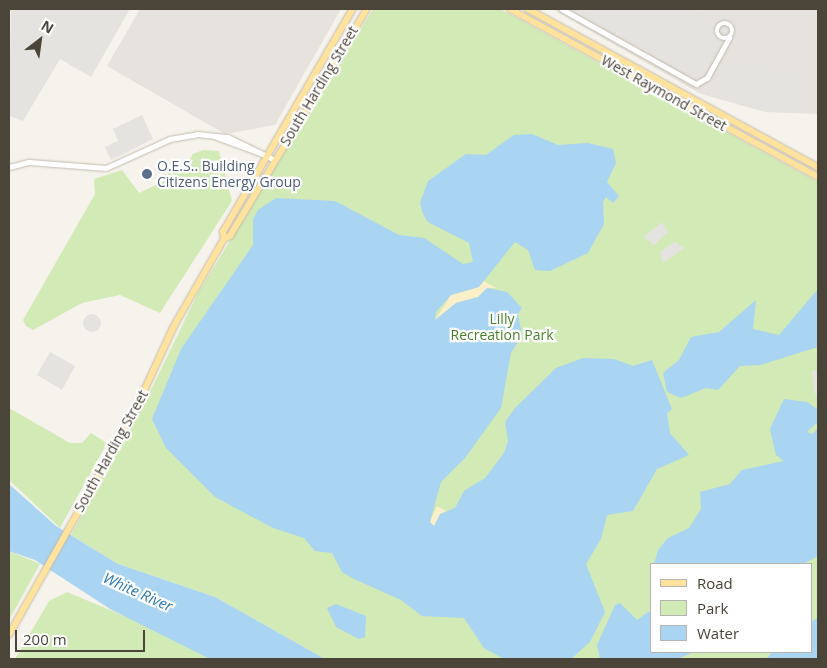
<!DOCTYPE html>
<style>
body{margin:0}
#map{position:relative;width:827px;height:668px;overflow:hidden;background:#f6f3ec;font-family:"Open Sans",sans-serif}
div>[style]{position:absolute}
.industrial>*{inset:0;background:#e6e2dd}
.green>*{inset:0;background:#d2eab5}
.sand>*{inset:0;background:#f9efc9}
.parking>*{inset:0;background:#e5e3e0}
.round{border-radius:50%}
.water>*{inset:0;background:#a9d4f2}
.roads{filter:drop-shadow(0 0 1px #c2bbae) drop-shadow(0 0 1px #c2bbae)}
.minor>*{height:4.5px;margin:-2.25px;padding:0 2.25px;transform-origin:2.25px;border-radius:2.25px;background:#fff}
.minor>.ring{margin:-2.25px;padding:0;box-sizing:content-box;background:none;border:4.5px solid #fff;border-radius:50%}
.major>*{height:5.5px;margin:-2.75px;padding:0 2.75px;transform-origin:2.75px;border-radius:2.75px;background:#ffe39c}
.dots>*{width:14px;height:14px;translate:-50% -50%;box-sizing:border-box;border:2px solid #fff;border-radius:50%}
span{translate:-50% -50%;white-space:nowrap;text-align:center;line-height:1.15;-webkit-text-stroke:4.5px #fff;paint-order:stroke}
.street-label{font-size:14px;color:#4b4439}
.service-label{font-size:14px;color:#4e5e75}
.left{translate:0 -50%;text-align:left}
.park-label{font-size:14px;color:#4a7f2a}
.water-label{font-size:15px;color:#2e7ab2;font-style:italic}
.frame{position:absolute;inset:0;border:10px solid #4b4439;pointer-events:none}
.legend{position:absolute;left:650px;top:563px;width:162px;height:90px;box-sizing:border-box;background:#fff;border:1px solid #b7b4b0;margin:0;padding:6px 9px;list-style:none;font-size:15px;color:#4b4439}
.legend li{display:flex;align-items:center;gap:10px;height:25px}
.legend b{width:25px;border:1px solid #b7b4b0}
.north{position:absolute;left:15px;top:15px;width:50px;height:50px;-webkit-text-stroke:4px #fff;paint-order:stroke;rotate:30deg;font-size:14px;font-weight:700;line-height:20px;text-align:center;color:#4b4439}
.north::after{content:'';display:block;margin:auto;width:18px;height:22px;background:#4b4439;clip-path:polygon(50% 0,100% 100%,50% 72%,0 100%)}
.scale{position:absolute;left:15px;top:630px;width:130px;height:22px;box-sizing:border-box;border:2px solid #4b4439;border-top:0;padding-left:6px;font-size:15px;line-height:18px;white-space:nowrap;color:#4b4439;-webkit-text-stroke:4px #fff;paint-order:stroke}
</style>
<div id="map">
<div class="industrial">
<i style="clip-path:polygon(140px 9px,341px 9px,275px 125px,225px 134px,107px 66px)"></i>
<i style="clip-path:polygon(552px 9px,818px 9px,818px 114px,765px 112px,701px 94px)"></i>
</div>
<div class="green">
<i style="clip-path:polygon(373px 9px,500px 9px,818px 182px,818px 617px,811px 622px,811px 564px,651px 564px,651px 652px,772px 652px,766px 659px,325px 659px,215px 597px,118px 564px,71px 535px,147px 398px,199px 291px)"></i>
<i style="clip-path:polygon(203px 150px,219px 151px,232px 201px,160px 313px,120px 295px,82px 303px,33px 330px,26px 326px,23px 320px,95px 194px,94px 179px,122px 170px,139px 193px,166px 180px,169px 171px,184px 168px,193px 154px)"></i>
<i style="clip-path:polygon(9px 408px,70px 443px,82px 443px,91px 433px,107px 443px,60px 528px,9px 480px)"></i>
<i style="clip-path:polygon(9px 551px,40px 564px,9px 620px)"></i>
<i style="clip-path:polygon(67px 592px,153px 628px,210px 659px,15px 659px,49px 601px)"></i>
</div>
<div class="sand">
<i style="clip-path:polygon(482px 280px,496px 288px,487px 288px,478px 297px,456px 303px,435px 320px,451px 295px,479px 287px)"></i>
<i style="clip-path:polygon(437px 506px,446px 511px,434px 527px,430px 522px)"></i>
</div>
<div class="parking">
<i style="clip-path:polygon(11px 9px,130px 9px,91px 77px,60px 59px,23px 121px,9px 116px)"></i>
<i style="clip-path:polygon(589px 9px,693px 9px,711px 22px,717px 48px,701px 77px,695px 77px,590px 16px)"></i>
<i style="clip-path:polygon(733px 55px,759px 68px,800px 71px,808px 111px,763px 111px,718px 92px,715px 86px)"></i>
<i style="clip-path:polygon(142px 115px,153px 139px,111px 160px,105px 147px,118px 141px,113px 129px)"></i>
<i style="clip-path:polygon(662px 222px,668px 232px,654px 245px,644px 237px)"></i>
<i style="clip-path:polygon(675px 242px,684px 248px,663px 263px,660px 252px)"></i>
<i class="round" style="left:83px;top:314px;width:18px;height:18px"></i>
<i style="clip-path:polygon(50px 352px,75px 366px,62px 390px,37px 375px)"></i>
<i style="clip-path:polygon(812px 371px,818px 371px,818px 400px,814px 391px)"></i>
</div>
<div class="water">
<i style="clip-path:polygon(532px 134px,558px 145px,588px 143px,613px 149px,616px 163px,607px 182px,619px 196px,613px 203px,606px 197px,603px 202px,604px 224px,588px 253px,550px 271px,535px 270px,528px 250px,515px 242px,479px 287px,451px 295px,436px 312px,435px 320px,456px 303px,478px 297px,487px 288px,507px 292px,522px 308px,518px 314px,522px 335px,511px 353px,501px 408px,465px 458px,441px 482px,430px 522px,434px 526px,440px 514px,455px 508px,464px 491px,485px 478px,504px 453px,508px 441px,505px 422px,515px 408px,556px 368px,583px 358px,614px 359px,633px 366px,652px 360px,672px 409px,667px 413px,670px 433px,689px 455px,657px 469px,633px 511px,607px 515px,601px 539px,586px 564px,605px 612px,590px 642px,571px 659px,504px 659px,484px 648px,464px 618px,422px 616px,401px 600px,354px 579px,342px 572px,332px 553px,315px 551px,304px 538px,273px 528px,215px 497px,166px 448px,152px 419px,181px 349px,253px 245px,253px 219px,258px 210px,276px 198px,335px 201px,399px 235px,424px 238px,463px 264px,473px 262px,469px 243px,428px 222px,423px 214px,420px 203px,428px 181px,466px 154px,486px 155px,514px 135px)"></i>
<i style="clip-path:polygon(818px 289px,818px 347px,760px 365px,740px 366px,718px 390px,706px 388px,681px 398px,667px 392px,663px 373px,679px 360px,691px 337px,719px 332px,756px 300px,753px 329px,779px 335px)"></i>
<i style="clip-path:polygon(784px 399px,807px 402px,817px 409px,818px 422px,807px 432px,812px 434px,818px 428px,818px 556px,803px 564px,654px 564px,658px 550px,668px 538px,689px 528px,701px 509px,700px 492px,730px 484px,742px 470px,784px 461px,776px 455px,770px 429px)"></i>
<i style="clip-path:polygon(9px 484px,56px 526px,118px 564px,215px 597px,325px 659px,210px 659px,110px 609px,35px 560px,9px 551px)"></i>
<i style="clip-path:polygon(620px 603px,637px 620px,651px 610px,651px 652px,694px 652px,677px 659px,600px 659px,597px 645px,615px 605px)"></i>
<i style="clip-path:polygon(336px 604px,366px 616px,365px 637px,359px 639px,336px 627px,327px 608px)"></i>
<i style="clip-path:polygon(818px 617px,818px 659px,766px 659px,772px 652px,811px 652px,811px 622px)"></i>
</div>
<div class="roads">
<div class="minor">
<i style="left:562px;top:9px;width:154px;rotate:29.2deg"></i>
<i style="left:696px;top:84px;width:13px;rotate:-29deg"></i>
<i style="left:707px;top:78px;width:46px;rotate:-61.2deg"></i>
<i class="ring" style="left:717px;top:23px;width:11.5px;height:11.5px"></i>
<i style="left:214px;top:136px;width:58px;rotate:20.3deg"></i>
<i style="left:9px;top:167px;width:21px;rotate:-14deg"></i>
<i style="left:29px;top:162px;width:77px;rotate:4.5deg"></i>
<i style="left:106px;top:168px;width:70px;rotate:-24.4deg"></i>
<i style="left:170px;top:139px;width:27px;rotate:-10deg"></i>
<i style="left:197px;top:134px;width:31px;rotate:6deg"></i>
<i style="left:228px;top:137px;width:52px;rotate:26.1deg"></i>
</div>
<div class="major">
<i style="left:510px;top:9px;width:351px;rotate:28.6deg"></i>
<i style="left:528px;top:9px;width:330px;rotate:28.6deg"></i>
<i style="left:224px;top:239px;width:7px;rotate:-27deg"></i>
<i style="left:230px;top:236px;width:265px;rotate:-58.9deg"></i>
<i style="left:9px;top:635px;width:250px;rotate:-60.6deg"></i>
<i style="left:132px;top:417px;width:100px;rotate:-65.2deg"></i>
<i style="left:174px;top:326px;width:100px;rotate:-60.1deg"></i>
<i style="left:224px;top:239px;width:7px;rotate:-98deg"></i>
<i style="left:223px;top:232px;width:258px;rotate:-59.8deg"></i>
</div>
</div>
<div class="dots">
<i style="left:147px;top:174px;background:#5c6f8a"></i>
</div>
<div class="street-label">
<span style="left:319px;top:86px;rotate:-59deg">South Harding Street</span>
<span style="left:664px;top:93px;rotate:29deg">West Raymond Street</span>
<span style="left:111px;top:451px;rotate:-61deg">South Harding Street</span>
</div>
<div class="service-label">
<span class="left" style="left:157px;top:174px">O.E.S.. Building<br>Citizens Energy Group</span>
</div>
<div class="park-label">
<span style="left:502px;top:327px">Lilly<br>Recreation Park</span>
</div>
<div class="water-label">
<span style="left:138px;top:592px;rotate:24deg">White River</span>
</div>
<div class="frame"></div>
<ul class="legend">
<li><b style="height:6px;background:#ffe39c"></b>Road</li>
<li><b style="height:14px;background:#d2eab5"></b>Park</li>
<li><b style="height:14px;background:#a9d4f2"></b>Water</li>
</ul>
<div class="north">N</div>
<div class="scale">200 m</div>
</div>
